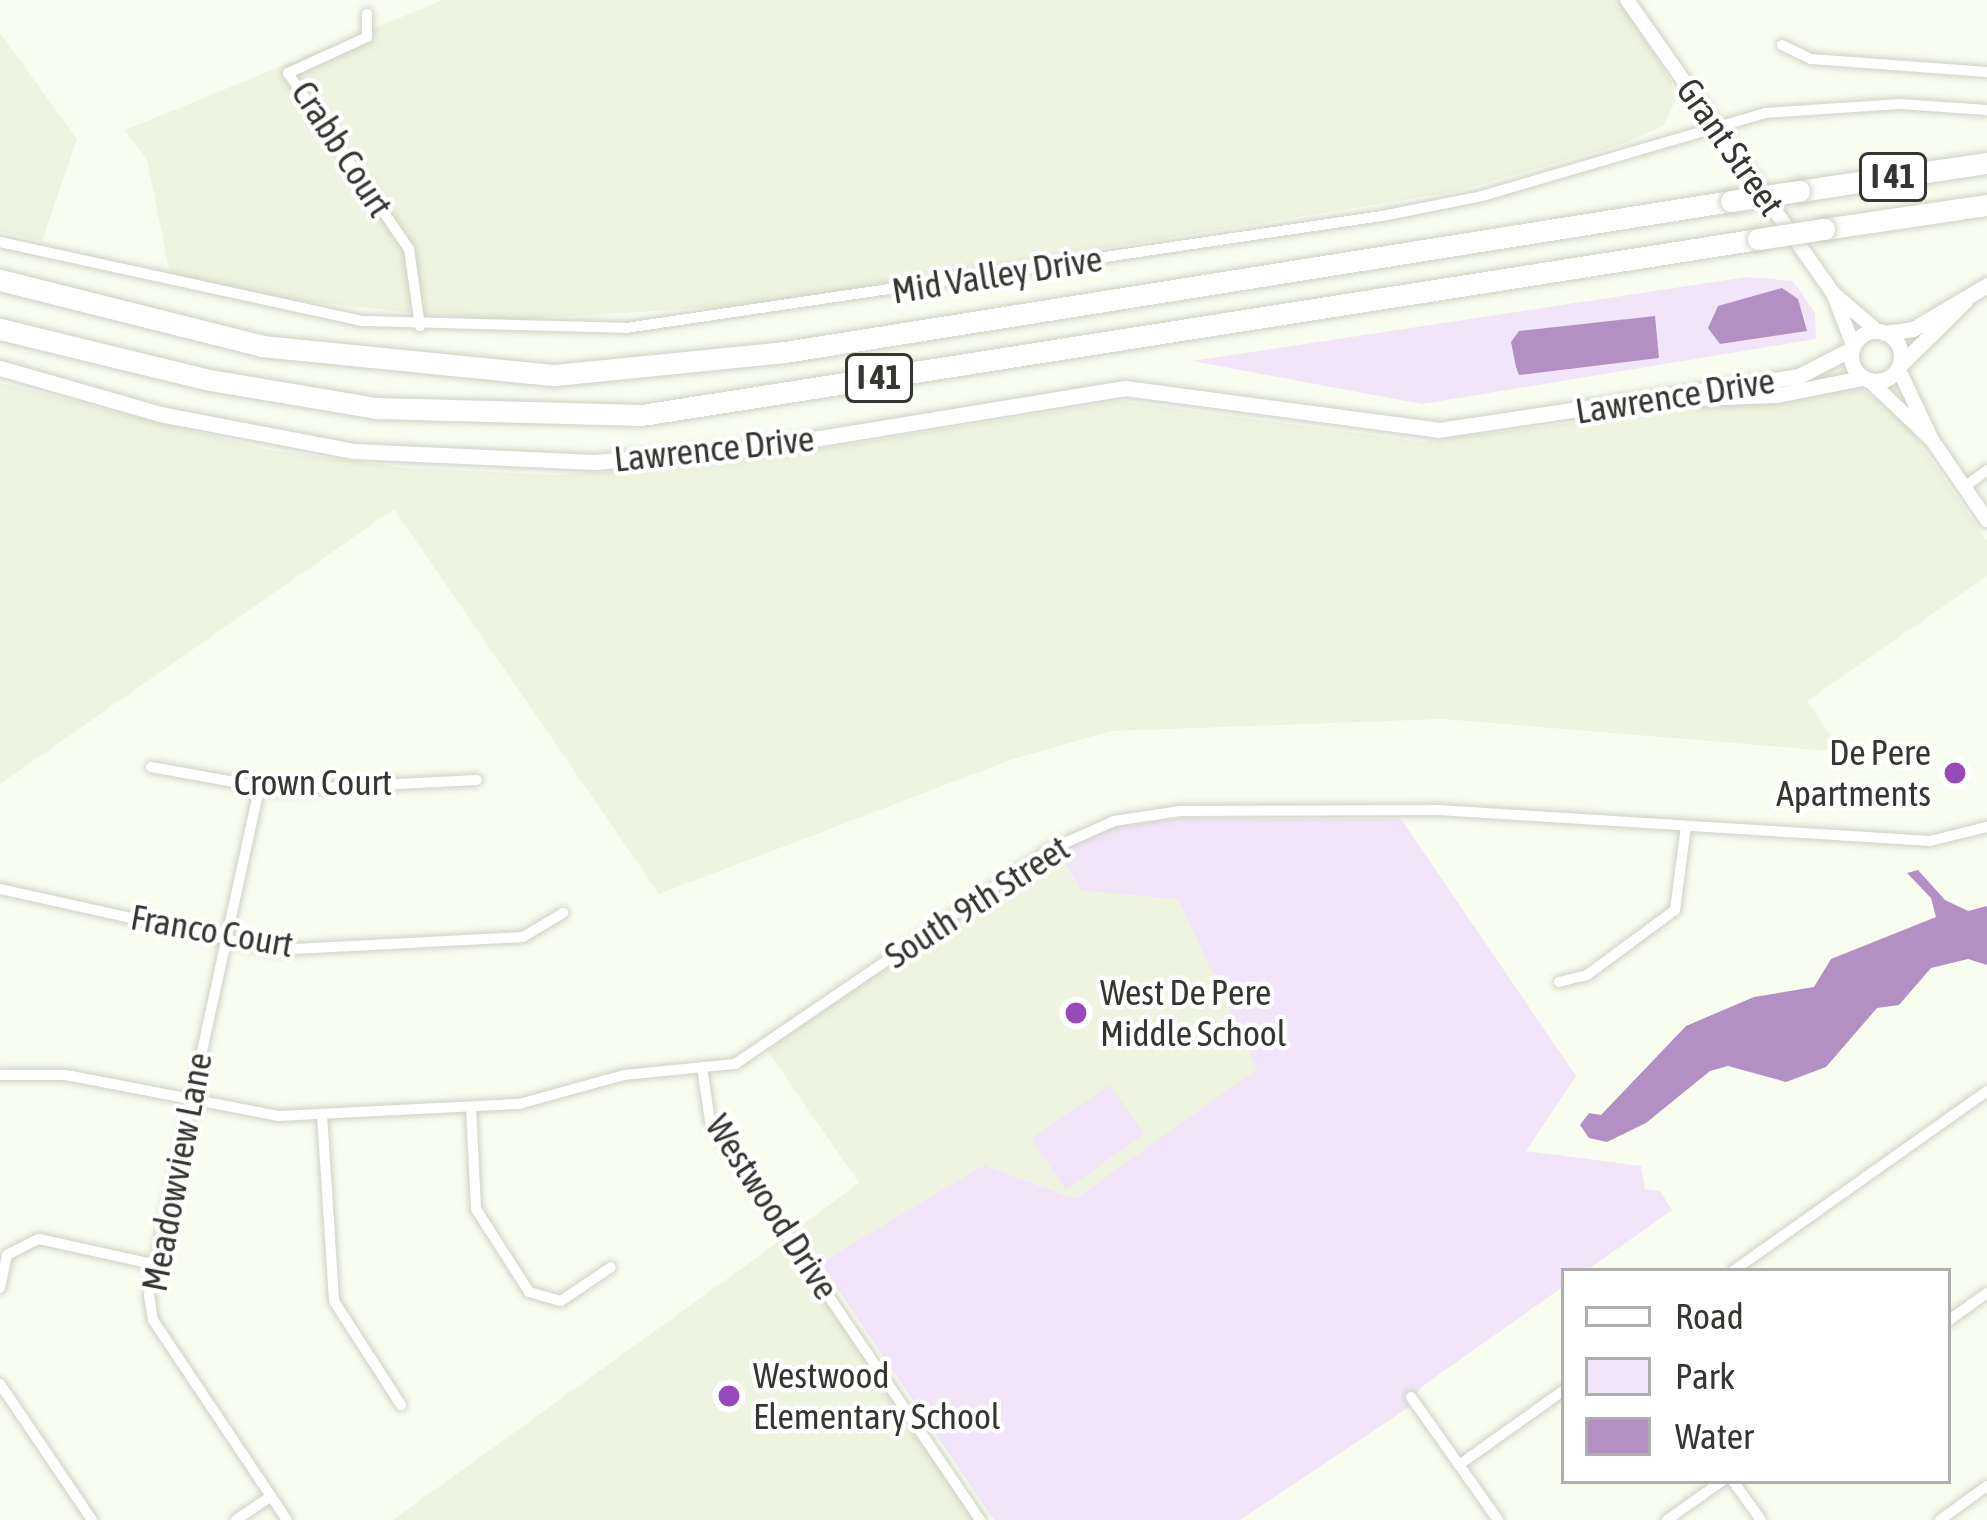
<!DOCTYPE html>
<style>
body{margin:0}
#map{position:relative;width:1987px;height:1520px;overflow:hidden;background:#f9fdf0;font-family:"Asap Condensed",sans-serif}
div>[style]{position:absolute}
.built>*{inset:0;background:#eef4df}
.green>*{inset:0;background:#f2e5f9}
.water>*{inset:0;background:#b290c3}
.roads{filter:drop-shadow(0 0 3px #ced1c5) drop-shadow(0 0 3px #ced1c5)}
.minor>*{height:10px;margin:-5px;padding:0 5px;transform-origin:5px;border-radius:5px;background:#fff}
.tertiary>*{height:14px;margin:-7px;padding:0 7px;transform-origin:7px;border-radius:7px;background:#fff}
.secondary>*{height:15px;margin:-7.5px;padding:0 7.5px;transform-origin:7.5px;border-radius:7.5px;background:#fff}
.secondary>.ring{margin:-7.5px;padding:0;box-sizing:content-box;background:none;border:15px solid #fff;border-radius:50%}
.motorway>*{height:21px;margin:-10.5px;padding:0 10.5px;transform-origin:10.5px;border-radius:10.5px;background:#fff}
.bridges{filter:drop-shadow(0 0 3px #ced1c5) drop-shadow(0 0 3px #ced1c5)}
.motorway-bridge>*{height:21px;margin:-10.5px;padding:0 10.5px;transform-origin:10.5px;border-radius:10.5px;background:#fff}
.dots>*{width:33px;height:33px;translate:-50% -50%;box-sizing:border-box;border:6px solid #fff;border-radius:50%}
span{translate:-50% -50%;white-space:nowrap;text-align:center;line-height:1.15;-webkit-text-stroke:9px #fff;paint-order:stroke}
.shield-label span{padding:3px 9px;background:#fff;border:3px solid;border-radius:9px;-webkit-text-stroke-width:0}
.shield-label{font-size:33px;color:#353631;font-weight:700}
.street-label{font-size:36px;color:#353631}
.poi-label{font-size:36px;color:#353631}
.right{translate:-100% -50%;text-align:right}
.left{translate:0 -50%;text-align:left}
.legend{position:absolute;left:1561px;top:1268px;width:390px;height:216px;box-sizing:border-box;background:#fff;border:3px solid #aeafad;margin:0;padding:15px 21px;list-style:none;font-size:36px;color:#353631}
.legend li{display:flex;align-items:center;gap:24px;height:60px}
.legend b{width:60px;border:3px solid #aeafad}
</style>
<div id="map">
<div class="built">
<i style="clip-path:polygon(443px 0,1620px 0,1671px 81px,1675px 101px,1663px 126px,1620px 145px,1453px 192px,751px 305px,491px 321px,292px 300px,170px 273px,147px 160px,125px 130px)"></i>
<i style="clip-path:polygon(0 33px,77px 139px,42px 241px,0 231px)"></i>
<i style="clip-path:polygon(0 383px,269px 450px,404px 468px,558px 475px,747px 461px,1120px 401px,1422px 442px,1858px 386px,1902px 418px,1987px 541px,1987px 576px,1807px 701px,1842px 752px,1443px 719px,1111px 731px,1013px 759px,659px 894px,394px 509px,0 784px)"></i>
<i style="clip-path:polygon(1057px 848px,1081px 891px,1178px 899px,1258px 1069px,1075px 1199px,984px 1165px,820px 1263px,791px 1233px,859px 1183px,767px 1050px)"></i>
<i style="clip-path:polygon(785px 1237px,977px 1520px,393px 1520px)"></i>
</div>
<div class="green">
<i style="clip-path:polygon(1747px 277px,1793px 281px,1815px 313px,1816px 339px,1422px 404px,1192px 361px)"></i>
<i style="clip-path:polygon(1181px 818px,1401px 819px,1576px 1076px,1526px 1151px,1641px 1166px,1645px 1189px,1660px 1191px,1672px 1210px,1586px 1271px,1564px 1271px,1564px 1286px,1420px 1388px,1409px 1407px,1240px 1520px,994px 1520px,820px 1263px,984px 1165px,1075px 1199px,1257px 1069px,1178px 899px,1081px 891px,1057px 848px,1108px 828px)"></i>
<i style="clip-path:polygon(1110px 1085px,1144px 1134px,1066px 1190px,1031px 1139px)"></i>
</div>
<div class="water">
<i style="clip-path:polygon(1782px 288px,1798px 299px,1807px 331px,1720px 344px,1708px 328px,1718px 306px)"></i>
<i style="clip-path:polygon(1655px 316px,1659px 358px,1519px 375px,1516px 367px,1511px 342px,1519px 331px)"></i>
<i style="clip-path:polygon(1918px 870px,1945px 900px,1968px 911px,1987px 906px,1987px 965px,1968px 959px,1931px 968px,1899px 1005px,1877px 1008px,1826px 1067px,1786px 1082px,1728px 1066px,1710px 1071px,1646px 1123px,1607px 1142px,1589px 1138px,1580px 1125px,1589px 1113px,1601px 1115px,1686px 1026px,1754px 997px,1814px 987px,1831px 959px,1936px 917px,1931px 898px,1907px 873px)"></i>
</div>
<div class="roads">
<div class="minor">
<i style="left:367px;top:14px;width:23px;rotate:90deg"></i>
<i style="left:367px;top:37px;width:87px;rotate:155.5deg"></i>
<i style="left:288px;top:73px;width:214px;rotate:55.5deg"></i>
<i style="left:409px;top:249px;width:78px;rotate:81.9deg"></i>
<i style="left:1782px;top:45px;width:32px;rotate:26deg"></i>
<i style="left:1811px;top:59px;width:176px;rotate:4.2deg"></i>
<i style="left:0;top:242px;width:370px;rotate:12.3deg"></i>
<i style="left:361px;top:321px;width:265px;rotate:1.5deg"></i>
<i style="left:626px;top:328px;width:764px;rotate:-8.43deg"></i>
<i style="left:1382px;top:216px;width:102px;rotate:-11.3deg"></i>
<i style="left:1482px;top:196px;width:295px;rotate:-16.3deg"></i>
<i style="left:1765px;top:113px;width:135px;rotate:-3.8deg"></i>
<i style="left:1900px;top:104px;width:87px;rotate:3.9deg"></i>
<i style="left:1964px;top:487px;width:29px;rotate:-36deg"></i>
<i style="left:151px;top:767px;width:130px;rotate:10.2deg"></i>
<i style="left:279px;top:790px;width:198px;rotate:-2.9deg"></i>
<i style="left:259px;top:789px;width:518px;rotate:102.26deg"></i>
<i style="left:149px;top:1295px;width:25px;rotate:81deg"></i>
<i style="left:153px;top:1320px;width:241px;rotate:56.2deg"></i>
<i style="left:0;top:889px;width:282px;rotate:12.5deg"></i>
<i style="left:275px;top:950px;width:248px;rotate:-3deg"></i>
<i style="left:523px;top:937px;width:47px;rotate:-31deg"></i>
<i style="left:1559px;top:982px;width:29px;rotate:-14deg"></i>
<i style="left:1587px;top:975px;width:109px;rotate:-36.5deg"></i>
<i style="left:1675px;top:910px;width:84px;rotate:-82.5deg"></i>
<i style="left:702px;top:1067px;width:55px;rotate:81.6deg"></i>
<i style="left:710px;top:1121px;width:482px;rotate:55.9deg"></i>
<i style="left:0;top:1075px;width:66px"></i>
<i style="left:66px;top:1075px;width:216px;rotate:10.9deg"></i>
<i style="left:278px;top:1116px;width:241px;rotate:-2.9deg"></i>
<i style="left:519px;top:1104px;width:109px;rotate:-15.4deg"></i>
<i style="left:624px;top:1075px;width:112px;rotate:-5.7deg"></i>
<i style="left:735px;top:1064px;width:380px;rotate:-34.3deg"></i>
<i style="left:1049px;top:850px;width:71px;rotate:-24deg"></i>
<i style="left:1114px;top:821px;width:67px;rotate:-8.6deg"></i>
<i style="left:1180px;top:811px;width:258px;rotate:-0.2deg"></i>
<i style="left:1438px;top:810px;width:493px;rotate:3.6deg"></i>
<i style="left:1930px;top:841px;width:59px;rotate:-13.8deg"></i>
<i style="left:471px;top:1107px;width:102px;rotate:87.2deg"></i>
<i style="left:476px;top:1209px;width:98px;rotate:57.4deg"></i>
<i style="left:529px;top:1292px;width:33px;rotate:16deg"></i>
<i style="left:561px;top:1301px;width:60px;rotate:-34.2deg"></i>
<i style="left:322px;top:1114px;width:187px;rotate:86.3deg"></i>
<i style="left:334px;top:1301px;width:124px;rotate:57.2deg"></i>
<i style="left:1733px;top:1271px;width:311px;rotate:-35.3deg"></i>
<i style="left:0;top:1288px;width:34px;rotate:-78deg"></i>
<i style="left:7px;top:1255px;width:36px;rotate:-27deg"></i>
<i style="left:39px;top:1239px;width:117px;rotate:12.4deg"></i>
<i style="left:1948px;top:1321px;width:48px;rotate:-35.7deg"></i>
<i style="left:0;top:1384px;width:164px;rotate:55.9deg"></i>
<i style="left:1411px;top:1397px;width:151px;rotate:54.7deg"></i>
<i style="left:1459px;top:1465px;width:129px;rotate:-35.5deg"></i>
<i style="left:1733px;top:1481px;width:48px;rotate:54.3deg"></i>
<i style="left:236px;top:1520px;width:42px;rotate:-34.4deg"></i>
<i style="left:1667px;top:1520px;width:67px;rotate:-35.3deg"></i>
<i style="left:1940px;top:1520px;width:58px;rotate:-35.9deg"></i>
</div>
<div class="tertiary">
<i style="left:1627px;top:0;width:358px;rotate:54.9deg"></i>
<i style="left:1833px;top:293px;width:58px;rotate:40.8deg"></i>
<i style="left:1833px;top:293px;width:56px;rotate:69deg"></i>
<i style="left:1898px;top:368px;width:80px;rotate:64.7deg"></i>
<i style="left:1932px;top:440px;width:97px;rotate:55.5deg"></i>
<i style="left:1870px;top:381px;width:84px;rotate:43.6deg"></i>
</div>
<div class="secondary">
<i class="ring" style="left:1851px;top:331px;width:35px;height:35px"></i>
<i style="left:1885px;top:333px;width:28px;rotate:-8deg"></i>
<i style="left:1913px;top:329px;width:86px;rotate:-30.7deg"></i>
<i style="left:1900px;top:365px;width:91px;rotate:-44.6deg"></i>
<i style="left:0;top:368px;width:166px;rotate:16deg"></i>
<i style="left:160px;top:414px;width:197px;rotate:10.8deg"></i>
<i style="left:354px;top:451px;width:241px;rotate:2.6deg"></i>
<i style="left:595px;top:462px;width:171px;rotate:-5deg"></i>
<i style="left:765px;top:447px;width:365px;rotate:-9.3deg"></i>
<i style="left:1125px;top:388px;width:316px;rotate:7.6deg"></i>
<i style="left:1438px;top:430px;width:365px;rotate:-8.5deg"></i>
<i style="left:1799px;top:376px;width:59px;rotate:-27.4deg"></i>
<i style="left:1695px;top:398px;width:82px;rotate:-2.1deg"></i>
<i style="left:1777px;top:395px;width:87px;rotate:-11.3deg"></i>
</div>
<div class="motorway">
<i style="left:1799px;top:191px;width:190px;rotate:-8.5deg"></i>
<i style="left:1824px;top:229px;width:165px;rotate:-8.4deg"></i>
<i style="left:0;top:280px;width:270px;rotate:14.1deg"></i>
<i style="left:262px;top:346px;width:294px;rotate:5.7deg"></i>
<i style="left:555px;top:375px;width:231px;rotate:-5.7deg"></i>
<i style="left:785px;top:352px;width:958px;rotate:-9.07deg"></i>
<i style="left:0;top:329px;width:216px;rotate:13.7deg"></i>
<i style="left:210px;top:380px;width:168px;rotate:9.6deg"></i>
<i style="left:376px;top:408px;width:266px;rotate:1.5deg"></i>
<i style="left:642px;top:415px;width:1130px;rotate:-8.96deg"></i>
</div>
</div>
<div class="bridges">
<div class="motorway-bridge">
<i style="left:1731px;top:201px;width:69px;rotate:-8.4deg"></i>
<i style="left:1758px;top:239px;width:67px;rotate:-8.6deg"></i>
</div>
</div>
<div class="dots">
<i style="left:1955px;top:773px;background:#984aba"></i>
<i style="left:1076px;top:1013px;background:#984aba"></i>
<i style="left:729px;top:1396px;background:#984aba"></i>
</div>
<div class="shield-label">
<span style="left:1893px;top:177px">I 41</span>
<span style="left:879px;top:378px">I 41</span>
</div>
<div class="street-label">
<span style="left:1730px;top:147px;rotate:55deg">Grant Street</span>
<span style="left:342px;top:149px;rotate:57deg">Crabb Court</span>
<span style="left:997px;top:275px;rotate:-9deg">Mid Valley Drive</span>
<span style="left:1675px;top:396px;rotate:-9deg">Lawrence Drive</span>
<span style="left:714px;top:449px;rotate:-6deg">Lawrence Drive</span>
<span style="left:313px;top:783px">Crown Court</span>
<span style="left:977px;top:902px;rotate:-33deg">South 9th Street</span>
<span style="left:212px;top:931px;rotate:10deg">Franco Court</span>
<span style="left:177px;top:1172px;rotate:-79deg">Meadowview Lane</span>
<span style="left:772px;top:1207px;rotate:57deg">Westwood Drive</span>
</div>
<div class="poi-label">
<span class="right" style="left:1931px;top:773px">De Pere<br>Apartments</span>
<span class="left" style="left:1100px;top:1013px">West De Pere<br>Middle School</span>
<span class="left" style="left:753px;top:1396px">Westwood<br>Elementary School</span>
</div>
<ul class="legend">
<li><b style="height:15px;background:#fff"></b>Road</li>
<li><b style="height:33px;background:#f2e5f9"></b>Park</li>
<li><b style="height:33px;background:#b290c3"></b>Water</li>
</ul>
</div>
